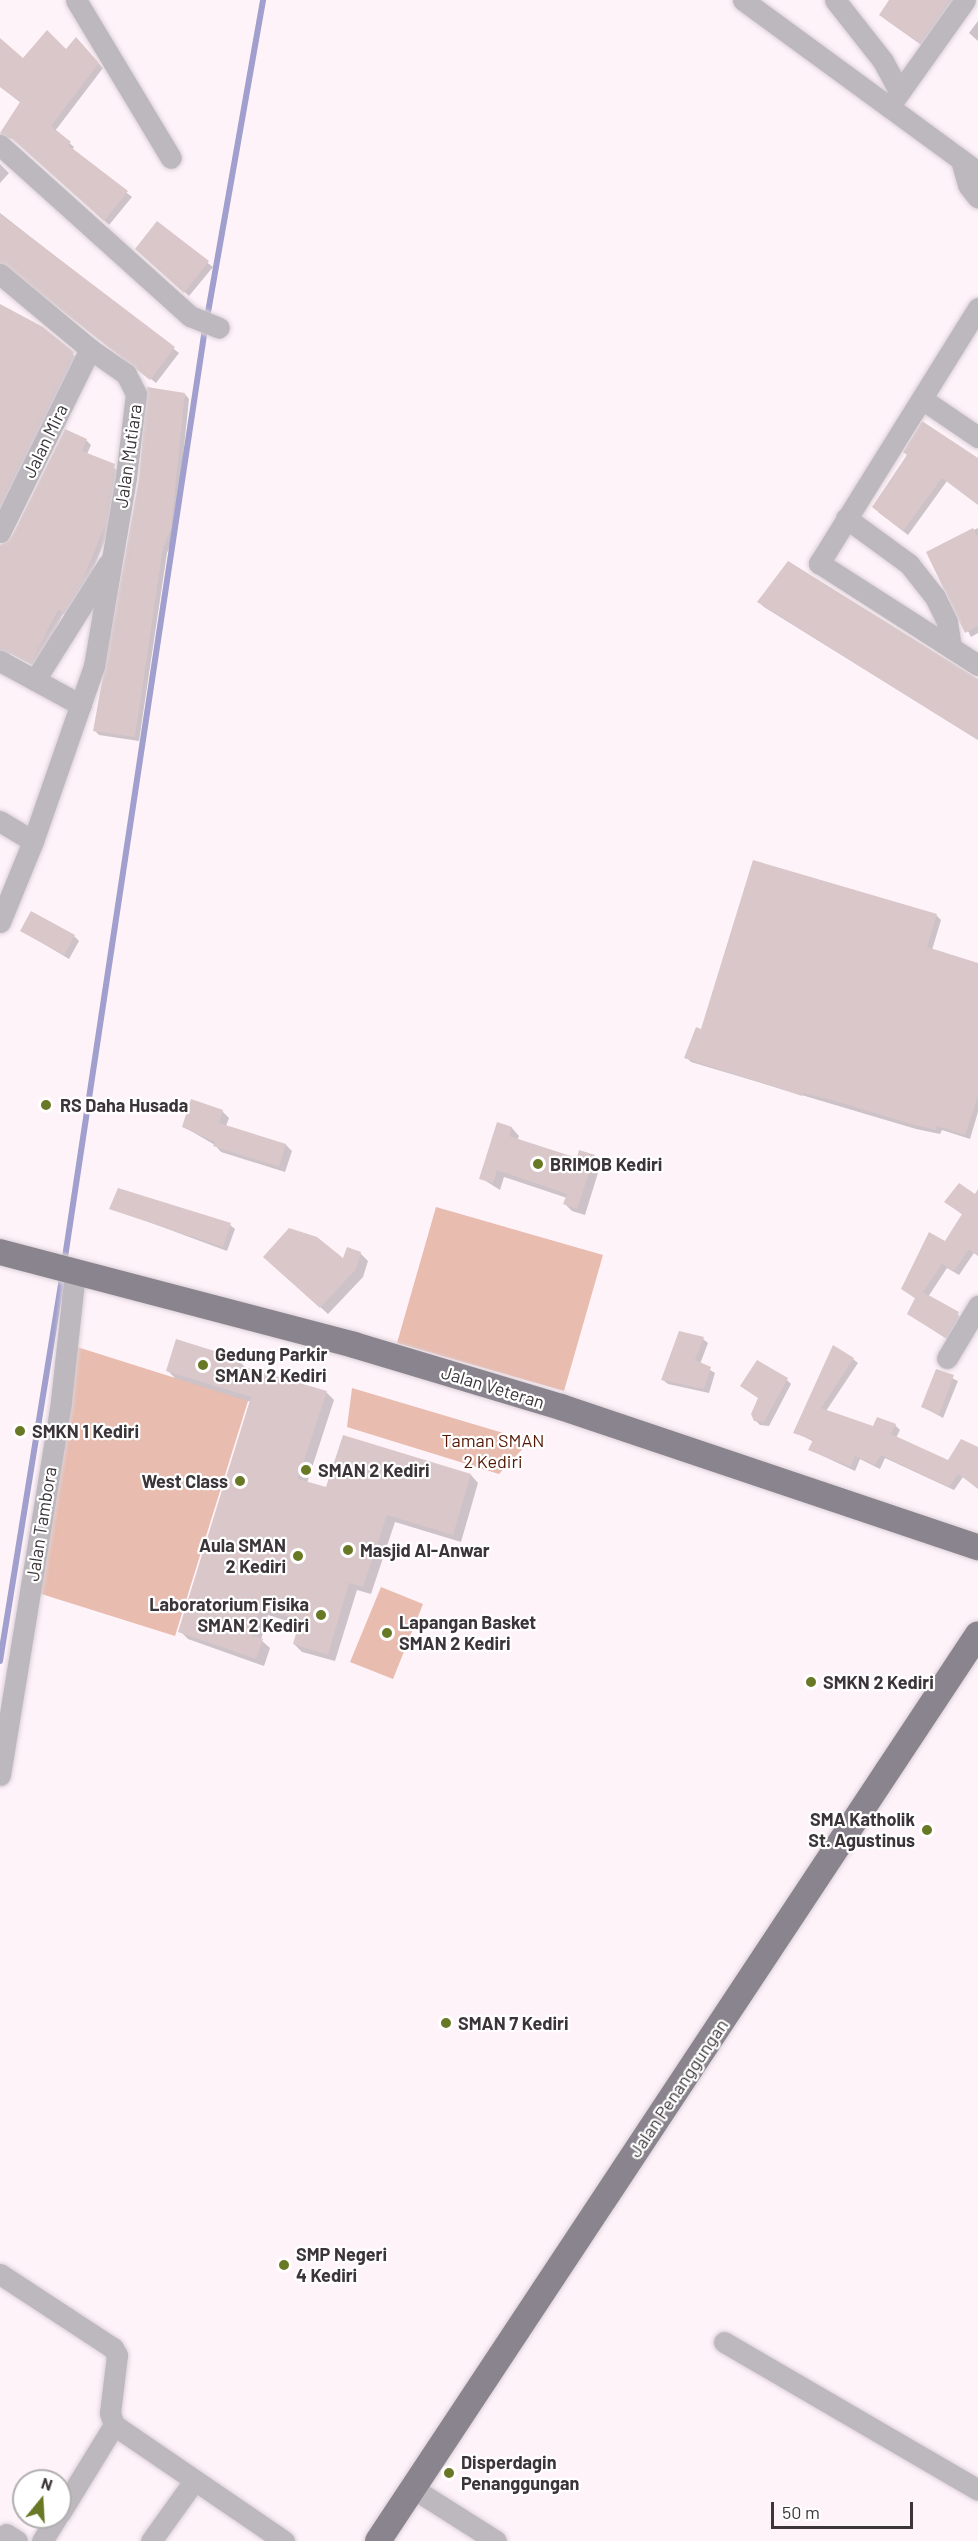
<!DOCTYPE html>
<style>
body{margin:0}
#map{position:relative;width:978px;height:2541px;overflow:hidden;background:#fff3fa;font-family:Barlow,sans-serif}
div>[style]{position:absolute}
.green>*{inset:0;background:#e8bcaf}
.shadow>*{inset:0;background:#0003}
.stream>*{height:6px;margin:-3px;padding:0 3px;transform-origin:3px;border-radius:3px;background:#a09fcd}
.building>*{inset:0;background:#d9c7c9}
.roads{filter:drop-shadow(0 0 2px #dcd1d7) drop-shadow(0 0 2px #dcd1d7)}
.minor>*{height:21px;margin:-10.5px;padding:0 10.5px;transform-origin:10.5px;border-radius:10.5px;background:#bcb8be}
.major>*{height:26px;margin:-13px;padding:0 13px;transform-origin:13px;border-radius:13px;background:#8a848e}
.dots>*{width:16px;height:16px;translate:-50% -50%;box-sizing:border-box;border:3px solid #fff;border-radius:50%}
span{translate:-50% -50%;white-space:nowrap;text-align:center;line-height:1.15;-webkit-text-stroke:4.5px #fff;paint-order:stroke}
.street-label{font-size:18px;color:#3b3539}
.poi-label{font-size:18px;color:#3b3539;font-weight:700}
.left{translate:0 -50%;text-align:left}
.right{translate:-100% -50%;text-align:right}
.park-label{font-size:18px;color:#551704}
.north{position:absolute;left:12px;top:2469px;width:60px;height:60px;box-sizing:border-box;background:#fff;border:2px solid #b1aeb0;border-radius:50%;rotate:18deg;font-size:16px;font-weight:700;line-height:24px;text-align:center;color:#3b3539}
.north::after{content:'';display:block;margin:auto;width:21px;height:27px;background:#687825;clip-path:polygon(50% 0,100% 100%,50% 72%,0 100%)}
.scale{position:absolute;left:771px;top:2502px;width:142px;height:27px;box-sizing:border-box;border:3px solid #3b3539;border-top:0;padding-left:8px;font-size:18px;line-height:21px;white-space:nowrap;color:#3b3539;-webkit-text-stroke:4px #fff;paint-order:stroke}
</style>
<div id="map">
<div class="green">
<i style="clip-path:polygon(436px 1207px,603px 1255px,564px 1391px,397px 1343px)"></i>
<i style="clip-path:polygon(74px 1346px,248px 1401px,175px 1636px,35px 1592px)"></i>
<i style="clip-path:polygon(352px 1388px,530px 1441px,499px 1474px,347px 1427px)"></i>
<i style="clip-path:polygon(381px 1587px,423px 1604px,393px 1679px,350px 1662px)"></i>
</div>
<div class="shadow">
<i style="clip-path:polygon(891px 0,957px 0,924px 47px,885px 19px)"></i>
<i style="clip-path:polygon(978px 21px,978px 41px,969px 33px)"></i>
<i style="clip-path:polygon(76px 39px,103px 68px,55px 131px,74px 147px,72px 150px,132px 197px,109px 225px,15px 140px,0 135px,21px 103px,0 86px,0 40px,24px 60px,67px 51px)"></i>
<i style="clip-path:polygon(0 164px,9px 173px,0 183px)"></i>
<i style="clip-path:polygon(0 213px,179px 353px,156px 383px,15px 268px,0 268px)"></i>
<i style="clip-path:polygon(157px 224px,213px 267px,189px 296px,142px 254px)"></i>
<i style="clip-path:polygon(0 305px,78px 358px,0 516px)"></i>
<i style="clip-path:polygon(185px 394px,189px 399px,175px 534px,167px 553px,139px 741px,99px 735px,94px 730px)"></i>
<i style="clip-path:polygon(923px 423px,978px 460px,978px 504px,947px 481px,908px 535px,878px 512px)"></i>
<i style="clip-path:polygon(86px 440px,91px 445px,87px 454px,119px 471px,109px 530px,87px 585px,68px 616px,63px 614px,36px 667px,11px 654px,0 655px,0 551px)"></i>
<i style="clip-path:polygon(978px 528px,978px 633px,971px 637px,928px 552px)"></i>
<i style="clip-path:polygon(759px 602px,978px 681px,978px 740px,764px 607px)"></i>
<i style="clip-path:polygon(754px 861px,937px 916px,941px 920px,932px 950px,978px 964px,978px 1112px,970px 1139px,942px 1130px,940px 1134px,916px 1129px,691px 1062px,686px 1057px,702px 1031px)"></i>
<i style="clip-path:polygon(22px 931px,74px 936px,79px 941px,69px 959px)"></i>
<i style="clip-path:polygon(222px 1111px,229px 1118px,226px 1126px,286px 1145px,292px 1151px,285px 1172px,221px 1152px,215px 1145px,184px 1127px)"></i>
<i style="clip-path:polygon(498px 1124px,512px 1128px,519px 1136px,517px 1141px,578px 1160px,594px 1156px,601px 1163px,585px 1215px,572px 1211px,565px 1204px,567px 1198px,504px 1177px,500px 1190px,481px 1178px)"></i>
<i style="clip-path:polygon(978px 1198px,978px 1256px,974px 1253px,959px 1275px,947px 1268px,928px 1297px,963px 1318px,950px 1341px,914px 1318px,916px 1299px,903px 1289px,945px 1243px,963px 1215px,946px 1202px)"></i>
<i style="clip-path:polygon(111px 1208px,230px 1225px,235px 1229px,227px 1251px)"></i>
<i style="clip-path:polygon(360px 1253px,368px 1261px,363px 1277px,328px 1314px,273px 1264px,344px 1261px)"></i>
<i style="clip-path:polygon(703px 1339px,708px 1343px,700px 1364px,715px 1373px,709px 1393px,668px 1384px,663px 1380px)"></i>
<i style="clip-path:polygon(853px 1359px,858px 1363px,826px 1411px,874px 1428px,895px 1425px,900px 1430px,896px 1438px,949px 1462px,978px 1449px,978px 1489px,963px 1477px,954px 1490px,885px 1458px,880px 1469px,860px 1459px,855px 1471px,810px 1450px,814px 1442px,795px 1432px)"></i>
<i style="clip-path:polygon(239px 1361px,247px 1369px,326px 1392px,334px 1400px,307px 1483px,327px 1489px,344px 1436px,471px 1475px,478px 1483px,461px 1542px,395px 1522px,371px 1594px,357px 1590px,335px 1661px,302px 1652px,294px 1644px,300px 1625px,268px 1615px,261px 1640px,270px 1648px,264px 1666px,188px 1639px,180px 1631px,251px 1402px,175px 1378px,167px 1370px)"></i>
<i style="clip-path:polygon(937px 1371px,958px 1381px,943px 1418px,923px 1407px)"></i>
<i style="clip-path:polygon(787px 1380px,791px 1384px,769px 1426px,760px 1425px,755px 1420px,760px 1399px,741px 1386px)"></i>
</div>
<div class="stream">
<i style="left:207px;top:318px;width:323px;rotate:-80deg"></i>
<i style="left:64px;top:1264px;width:947px;rotate:-81.43deg"></i>
<i style="left:0;top:1661px;width:392px;rotate:-80.8deg"></i>
</div>
<div class="building">
<i style="clip-path:polygon(889px 0,949px 0,919px 43px,879px 15px)"></i>
<i style="clip-path:polygon(47px 30px,66px 49px,76px 37px,99px 63px,51px 126px,71px 142px,68px 145px,128px 191px,104px 221px,9px 136px,0 133px,20px 102px,0 87px,0 38px,23px 58px)"></i>
<i style="clip-path:polygon(0 214px,175px 347px,150px 380px,0 262px)"></i>
<i style="clip-path:polygon(157px 221px,209px 261px,184px 293px,135px 249px)"></i>
<i style="clip-path:polygon(0 304px,43px 327px,74px 352px,0 503px)"></i>
<i style="clip-path:polygon(147px 387px,185px 393px,171px 529px,163px 548px,135px 737px,93px 731px,139px 479px)"></i>
<i style="clip-path:polygon(922px 421px,978px 458px,978px 505px,942px 478px,903px 531px,872px 507px,907px 455px,903px 452px)"></i>
<i style="clip-path:polygon(65px 429px,87px 439px,82px 451px,115px 464px,113px 475px,105px 525px,83px 580px,63px 612px,58px 610px,31px 663px,0 648px,0 545px,11px 538px)"></i>
<i style="clip-path:polygon(973px 528px,978px 538px,978px 626px,965px 633px,926px 552px)"></i>
<i style="clip-path:polygon(788px 561px,978px 679px,978px 740px,757px 602px)"></i>
<i style="clip-path:polygon(753px 860px,937px 914px,927px 947px,978px 963px,978px 1096px,965px 1135px,937px 1126px,936px 1130px,911px 1124px,828px 1099px,803px 1093px,802px 1096px,684px 1058px,696px 1027px,701px 1029px)"></i>
<i style="clip-path:polygon(31px 911px,75px 935px,64px 955px,20px 931px)"></i>
<i style="clip-path:polygon(191px 1099px,223px 1110px,219px 1123px,286px 1144px,279px 1167px,213px 1146px,215px 1142px,182px 1127px)"></i>
<i style="clip-path:polygon(497px 1122px,512px 1127px,509px 1136px,577px 1158px,579px 1150px,595px 1155px,577px 1209px,563px 1204px,567px 1194px,497px 1170px,493px 1183px,479px 1179px)"></i>
<i style="clip-path:polygon(959px 1183px,975px 1194px,978px 1189px,978px 1256px,969px 1249px,954px 1271px,942px 1264px,923px 1292px,959px 1312px,945px 1337px,907px 1314px,915px 1298px,901px 1289px,929px 1232px,945px 1241px,962px 1214px,944px 1202px)"></i>
<i style="clip-path:polygon(118px 1188px,231px 1223px,223px 1247px,109px 1209px)"></i>
<i style="clip-path:polygon(289px 1228px,317px 1237px,343px 1258px,347px 1247px,361px 1252px,356px 1269px,320px 1308px,263px 1257px)"></i>
<i style="clip-path:polygon(679px 1331px,704px 1337px,695px 1360px,711px 1367px,704px 1389px,661px 1380px)"></i>
<i style="clip-path:polygon(176px 1339px,240px 1359px,238px 1365px,327px 1391px,298px 1479px,326px 1487px,343px 1435px,471px 1474px,453px 1535px,387px 1515px,363px 1587px,349px 1583px,328px 1655px,293px 1644px,300px 1620px,261px 1608px,252px 1636px,263px 1639px,256px 1659px,178px 1632px,251px 1397px,166px 1371px)"></i>
<i style="clip-path:polygon(833px 1345px,854px 1358px,821px 1408px,873px 1426px,877px 1417px,896px 1424px,891px 1434px,948px 1460px,961px 1439px,978px 1447px,978px 1488px,958px 1474px,949px 1487px,881px 1455px,875px 1465px,855px 1456px,851px 1467px,808px 1450px,813px 1440px,793px 1433px)"></i>
<i style="clip-path:polygon(757px 1360px,788px 1378px,764px 1422px,754px 1421px,751px 1414px,758px 1398px,740px 1386px)"></i>
<i style="clip-path:polygon(936px 1369px,954px 1375px,939px 1415px,921px 1407px)"></i>
</div>
<div class="roads">
<div class="minor">
<i style="left:76px;top:0;width:184px;rotate:59deg"></i>
<i style="left:743px;top:0;width:291px;rotate:36.2deg"></i>
<i style="left:835px;top:0;width:78px;rotate:51.8deg"></i>
<i style="left:883px;top:61px;width:34px;rotate:62deg"></i>
<i style="left:889px;top:107px;width:131px;rotate:-54.6deg"></i>
<i style="left:0;top:145px;width:256px;rotate:42deg"></i>
<i style="left:190px;top:316px;width:31px;rotate:22deg"></i>
<i style="left:961px;top:160px;width:26px;rotate:74deg"></i>
<i style="left:968px;top:185px;width:16px;rotate:52deg"></i>
<i style="left:0;top:274px;width:117px;rotate:39.8deg"></i>
<i style="left:90px;top:349px;width:44px;rotate:34.8deg"></i>
<i style="left:126px;top:374px;width:22px;rotate:63deg"></i>
<i style="left:136px;top:394px;width:84px;rotate:96.9deg"></i>
<i style="left:126px;top:477px;width:192px;rotate:99.6deg"></i>
<i style="left:94px;top:666px;width:185px;rotate:109.2deg"></i>
<i style="left:33px;top:841px;width:39px;rotate:-149deg"></i>
<i style="left:978px;top:308px;width:301px;rotate:121.9deg"></i>
<i style="left:819px;top:563px;width:189px;rotate:32.7deg"></i>
<i style="left:922px;top:399px;width:68px;rotate:34.2deg"></i>
<i style="left:846px;top:518px;width:78px;rotate:36.1deg"></i>
<i style="left:909px;top:564px;width:42px;rotate:51.8deg"></i>
<i style="left:935px;top:597px;width:28px;rotate:64deg"></i>
<i style="left:947px;top:622px;width:26px;rotate:81deg"></i>
<i style="left:0;top:532px;width:204px;rotate:-63.8deg"></i>
<i style="left:0;top:661px;width:92px;rotate:28.5deg"></i>
<i style="left:35px;top:680px;width:137px;rotate:-57.8deg"></i>
<i style="left:0;top:922px;width:87px;rotate:-67.8deg"></i>
<i style="left:947px;top:1358px;width:61px;rotate:-59.2deg"></i>
<i style="left:0;top:1775px;width:379px;rotate:-80.7deg"></i>
<i style="left:61px;top:1401px;width:129px;rotate:-83.8deg"></i>
<i style="left:0;top:2274px;width:135px;rotate:33.2deg"></i>
<i style="left:113px;top:2348px;width:8px;rotate:60deg"></i>
<i style="left:117px;top:2355px;width:58px;rotate:96.9deg"></i>
<i style="left:110px;top:2413px;width:13px;rotate:72deg"></i>
<i style="left:114px;top:2425px;width:206px;rotate:34.3deg"></i>
<i style="left:724px;top:2342px;width:294px;rotate:30.2deg"></i>
<i style="left:414px;top:2489px;width:97px;rotate:32.4deg"></i>
<i style="left:60px;top:2513px;width:103px;rotate:-58.5deg"></i>
<i style="left:6px;top:2534px;width:13px;rotate:32deg"></i>
<i style="left:42px;top:2541px;width:28px;rotate:-58deg"></i>
<i style="left:151px;top:2541px;width:74px;rotate:-54.4deg"></i>
</div>
<div class="major">
<i style="left:0;top:1252px;width:366px;rotate:14.7deg"></i>
<i style="left:354px;top:1345px;width:216px;rotate:16.7deg"></i>
<i style="left:561px;top:1407px;width:440px;rotate:18.6deg"></i>
<i style="left:378px;top:2541px;width:1087px;rotate:-56.51deg"></i>
</div>
</div>
<div class="dots">
<i style="left:46px;top:1105px;background:#687825"></i>
<i style="left:538px;top:1164px;background:#687825"></i>
<i style="left:203px;top:1365px;background:#687825"></i>
<i style="left:20px;top:1431px;background:#687825"></i>
<i style="left:306px;top:1470px;background:#687825"></i>
<i style="left:240px;top:1481px;background:#687825"></i>
<i style="left:348px;top:1550px;background:#687825"></i>
<i style="left:298px;top:1556px;background:#687825"></i>
<i style="left:321px;top:1615px;background:#687825"></i>
<i style="left:387px;top:1633px;background:#687825"></i>
<i style="left:811px;top:1682px;background:#687825"></i>
<i style="left:927px;top:1830px;background:#687825"></i>
<i style="left:446px;top:2023px;background:#687825"></i>
<i style="left:284px;top:2265px;background:#687825"></i>
<i style="left:449px;top:2473px;background:#687825"></i>
</div>
<div class="street-label">
<span style="left:45px;top:441px;rotate:-64deg">Jalan Mira</span>
<span style="left:128px;top:456px;rotate:-82deg">Jalan Mutiara</span>
<span style="left:493px;top:1387px;rotate:17deg">Jalan Veteran</span>
<span style="left:41px;top:1524px;rotate:-81deg">Jalan Tambora</span>
<span style="left:678px;top:2088px;rotate:-56deg">Jalan Penanggungan</span>
</div>
<div class="poi-label">
<span class="left" style="left:60px;top:1105px">RS Daha Husada</span>
<span class="left" style="left:550px;top:1164px">BRIMOB Kediri</span>
<span class="left" style="left:215px;top:1365px">Gedung Parkir<br>SMAN 2 Kediri</span>
<span class="left" style="left:32px;top:1431px">SMKN 1 Kediri</span>
<span class="left" style="left:318px;top:1470px">SMAN 2 Kediri</span>
<span class="right" style="left:228px;top:1481px">West Class</span>
<span class="right" style="left:286px;top:1556px">Aula SMAN<br>2 Kediri</span>
<span class="left" style="left:360px;top:1550px">Masjid Al-Anwar</span>
<span class="right" style="left:309px;top:1615px">Laboratorium Fisika<br>SMAN 2 Kediri</span>
<span class="left" style="left:399px;top:1633px">Lapangan Basket<br>SMAN 2 Kediri</span>
<span class="left" style="left:823px;top:1682px">SMKN 2 Kediri</span>
<span class="right" style="left:915px;top:1830px">SMA Katholik<br>St. Agustinus</span>
<span class="left" style="left:458px;top:2023px">SMAN 7 Kediri</span>
<span class="left" style="left:296px;top:2265px">SMP Negeri<br>4 Kediri</span>
<span class="left" style="left:461px;top:2473px">Disperdagin<br>Penanggungan</span>
</div>
<div class="park-label">
<span style="left:493px;top:1451px">Taman SMAN<br>2 Kediri</span>
</div>
<div class="north">N</div>
<div class="scale">50 m</div>
</div>
